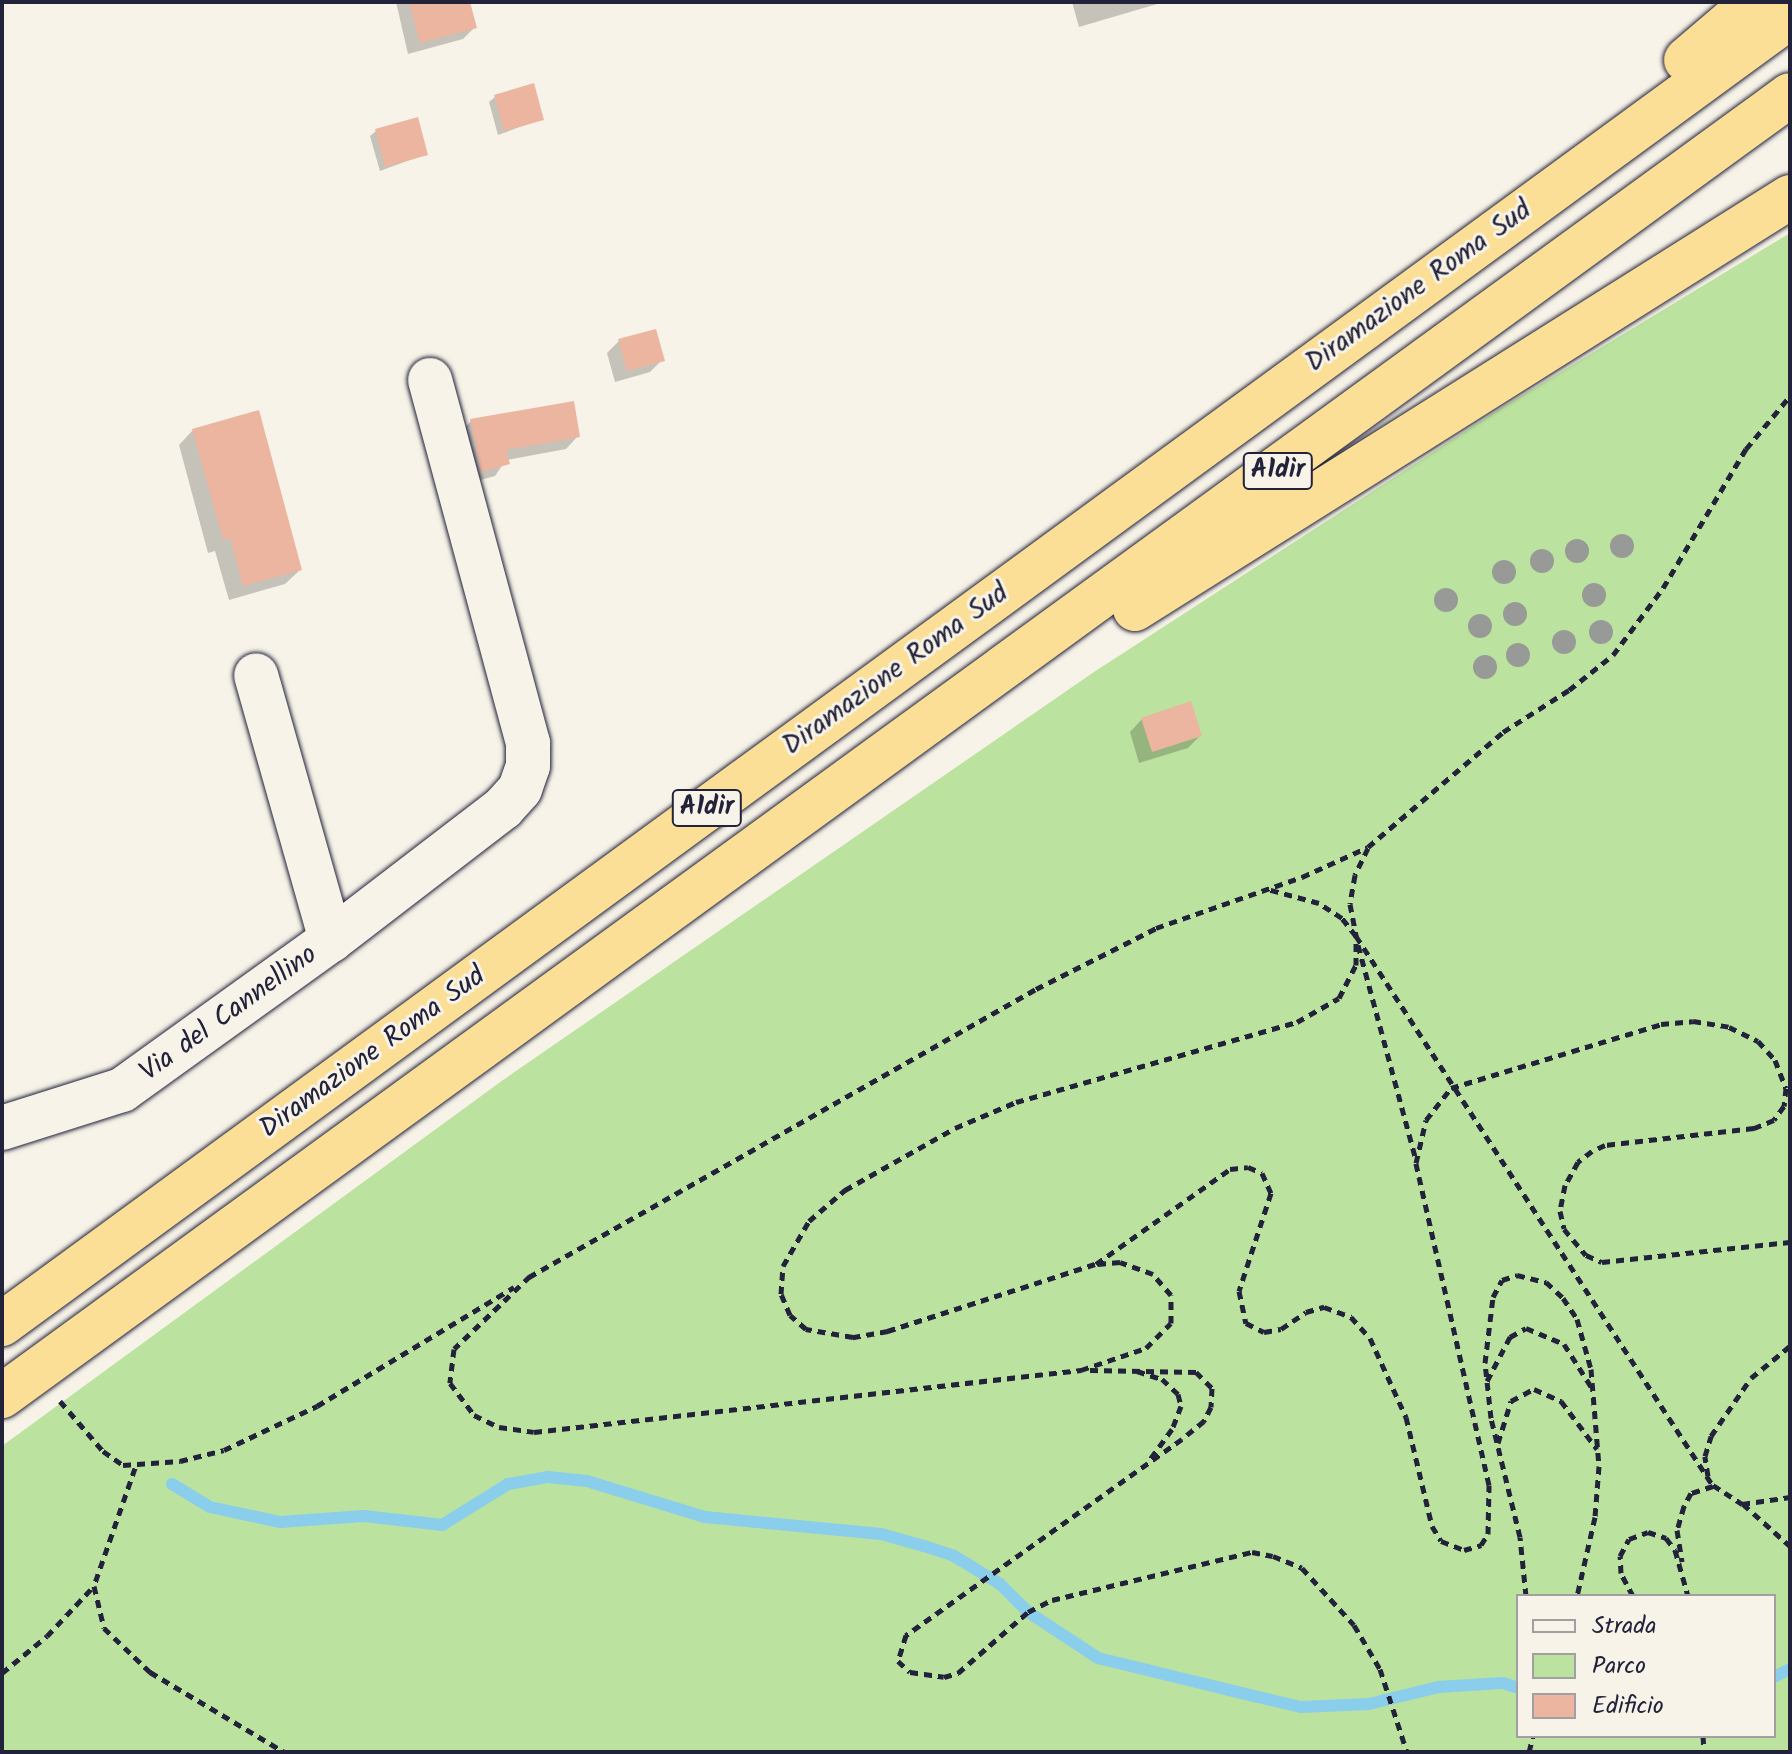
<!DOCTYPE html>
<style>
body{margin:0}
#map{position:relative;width:1792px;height:1754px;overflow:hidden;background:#f7f3e8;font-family:Kalam,sans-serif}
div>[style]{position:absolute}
.green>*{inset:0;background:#bbe29e}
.shadow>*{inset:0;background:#0003}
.stream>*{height:12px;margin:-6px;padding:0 6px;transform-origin:6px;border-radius:6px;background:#8aceeb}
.building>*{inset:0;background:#ebb5a0}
.path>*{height:5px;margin-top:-2.5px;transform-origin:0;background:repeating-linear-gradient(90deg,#22223b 0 8px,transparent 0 14px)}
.roads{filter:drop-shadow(0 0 2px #22223b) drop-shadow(0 0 2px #22223b)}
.minor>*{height:44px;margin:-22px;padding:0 22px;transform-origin:22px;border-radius:22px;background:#f7f3e8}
.motorway>*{height:44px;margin:-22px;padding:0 22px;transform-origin:22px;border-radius:22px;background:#fbdf96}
.trees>*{width:24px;height:24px;margin:-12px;border-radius:50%;background:#979a97}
span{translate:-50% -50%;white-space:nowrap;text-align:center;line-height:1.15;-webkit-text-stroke:6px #f7f3e8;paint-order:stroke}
.shield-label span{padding:2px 6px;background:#f7f3e8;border:2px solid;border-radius:6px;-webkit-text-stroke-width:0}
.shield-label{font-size:26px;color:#22223b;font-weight:700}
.street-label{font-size:28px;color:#22223b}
.frame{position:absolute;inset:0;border:4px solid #22223b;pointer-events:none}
.legend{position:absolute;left:1516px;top:1594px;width:260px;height:144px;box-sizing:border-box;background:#f7f3e8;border:2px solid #a29fa3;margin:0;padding:10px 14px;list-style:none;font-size:24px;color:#22223b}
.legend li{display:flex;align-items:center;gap:16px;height:40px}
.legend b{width:40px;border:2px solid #a29fa3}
</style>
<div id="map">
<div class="green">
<i style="clip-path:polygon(evenodd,1790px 233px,1790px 1752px,2px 1752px,2px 1446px,503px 1080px,1094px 672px,1498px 410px,1790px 233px,1518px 1596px,1774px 1596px,1774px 1736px,1518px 1736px,1518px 1596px)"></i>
</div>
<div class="shadow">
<i style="clip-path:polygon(468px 2px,475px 27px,463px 39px,408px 54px,396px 2px)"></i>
<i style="clip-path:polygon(1072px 2px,1164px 2px,1079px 27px)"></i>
<i style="clip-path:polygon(495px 97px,542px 119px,498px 135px,489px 102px)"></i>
<i style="clip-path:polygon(376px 131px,426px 154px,380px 171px,370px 136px)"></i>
<i style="clip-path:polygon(619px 341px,662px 360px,650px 372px,615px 382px,607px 353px)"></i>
<i style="clip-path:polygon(471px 421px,578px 436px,566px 449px,506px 460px,495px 476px,469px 483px,459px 434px)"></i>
<i style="clip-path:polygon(193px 430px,300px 570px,285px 584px,229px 600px,215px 551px,208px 553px,179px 445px)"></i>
<i style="clip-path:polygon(1142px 719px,1200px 736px,1188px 748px,1139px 763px,1130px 732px)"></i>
</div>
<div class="stream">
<i style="left:172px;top:1484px;width:44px;rotate:31.2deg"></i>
<i style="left:210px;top:1507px;width:72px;rotate:12.1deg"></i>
<i style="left:280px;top:1522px;width:84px;rotate:-4.1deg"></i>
<i style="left:364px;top:1516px;width:79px;rotate:6.6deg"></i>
<i style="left:442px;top:1525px;width:78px;rotate:-31.8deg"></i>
<i style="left:508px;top:1484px;width:41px;rotate:-9.9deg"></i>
<i style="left:548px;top:1477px;width:39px;rotate:6deg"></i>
<i style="left:587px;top:1481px;width:123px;rotate:17deg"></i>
<i style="left:705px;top:1517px;width:177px;rotate:5.5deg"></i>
<i style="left:881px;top:1534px;width:45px;rotate:15.6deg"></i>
<i style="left:924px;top:1546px;width:32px;rotate:18deg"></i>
<i style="left:954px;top:1556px;width:54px;rotate:31.3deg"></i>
<i style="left:1000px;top:1584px;width:40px;rotate:45deg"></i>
<i style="left:1028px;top:1612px;width:84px;rotate:33.3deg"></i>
<i style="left:1098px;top:1658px;width:165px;rotate:13.7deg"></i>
<i style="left:1258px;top:1697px;width:44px;rotate:13.1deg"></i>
<i style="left:1301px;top:1707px;width:68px;rotate:-2.5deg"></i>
<i style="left:1369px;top:1704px;width:71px;rotate:-13.8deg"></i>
<i style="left:1438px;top:1687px;width:65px;rotate:-3.5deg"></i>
<i style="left:1503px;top:1683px;width:16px;rotate:18deg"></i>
<i style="left:1774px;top:1677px;width:18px;rotate:-27deg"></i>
</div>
<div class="building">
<i style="clip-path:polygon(409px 2px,470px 2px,477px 28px,420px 43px)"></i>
<i style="clip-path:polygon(534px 83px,544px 120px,504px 131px,494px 95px)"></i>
<i style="clip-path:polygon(418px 117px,428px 155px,385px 167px,375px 129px)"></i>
<i style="clip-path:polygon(656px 329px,665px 361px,627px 371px,618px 339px)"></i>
<i style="clip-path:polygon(574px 401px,580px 437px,506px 450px,510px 464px,481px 472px,470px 419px)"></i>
<i style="clip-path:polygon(259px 410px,302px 570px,243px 586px,230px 538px,223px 540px,192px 429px)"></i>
<i style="clip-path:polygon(1191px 701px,1202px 736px,1152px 752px,1141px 718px)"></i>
</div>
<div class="path">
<i style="left:1368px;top:848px;width:30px;rotate:116deg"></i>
<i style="left:1355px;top:875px;width:29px;rotate:100deg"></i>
<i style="left:1350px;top:904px;width:33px;rotate:79deg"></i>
<i style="left:1356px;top:936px;width:656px;rotate:57.01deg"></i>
<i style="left:1713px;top:1486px;width:23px;rotate:162deg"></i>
<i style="left:1691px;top:1493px;width:15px;rotate:118deg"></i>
<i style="left:1684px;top:1506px;width:25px;rotate:106deg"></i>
<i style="left:1677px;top:1530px;width:32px;rotate:81deg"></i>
<i style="left:1358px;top:945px;width:223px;rotate:74.9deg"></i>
<i style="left:1096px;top:1264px;width:164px;rotate:-35.3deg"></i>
<i style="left:1230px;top:1169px;width:18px;rotate:-6deg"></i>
<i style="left:1248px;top:1167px;width:15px;rotate:23deg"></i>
<i style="left:1262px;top:1173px;width:22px;rotate:66deg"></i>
<i style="left:1271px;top:1193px;width:103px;rotate:108.1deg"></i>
<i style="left:1239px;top:1291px;width:33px;rotate:78deg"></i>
<i style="left:1246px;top:1323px;width:20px;rotate:27deg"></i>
<i style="left:1264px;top:1332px;width:17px;rotate:-10deg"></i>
<i style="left:1281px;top:1329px;width:30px;rotate:-34deg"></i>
<i style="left:1306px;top:1312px;width:19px;rotate:-16deg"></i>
<i style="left:1324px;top:1307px;width:29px;rotate:20deg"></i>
<i style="left:1351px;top:1317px;width:28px;rotate:48deg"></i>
<i style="left:1370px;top:1338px;width:87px;rotate:65.5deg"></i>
<i style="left:1406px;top:1417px;width:112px;rotate:76.6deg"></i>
<i style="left:1432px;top:1526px;width:17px;rotate:59deg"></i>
<i style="left:1441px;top:1541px;width:25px;rotate:21deg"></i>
<i style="left:1464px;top:1550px;width:18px;rotate:-16deg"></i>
<i style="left:1481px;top:1545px;width:13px;rotate:-58deg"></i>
<i style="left:1488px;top:1534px;width:49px;rotate:-88.8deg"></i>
<i style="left:1489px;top:1485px;width:330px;rotate:-102.8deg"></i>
<i style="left:1416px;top:1163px;width:44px;rotate:-76.9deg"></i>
<i style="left:1426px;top:1120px;width:41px;rotate:-52deg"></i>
<i style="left:1451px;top:1088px;width:220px;rotate:-16.9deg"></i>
<i style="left:1661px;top:1024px;width:32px;rotate:-5deg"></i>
<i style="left:1693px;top:1021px;width:36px;rotate:9deg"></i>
<i style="left:1729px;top:1027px;width:32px;rotate:26deg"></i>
<i style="left:1758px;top:1041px;width:25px;rotate:48deg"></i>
<i style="left:1775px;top:1060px;width:30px;rotate:69deg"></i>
<i style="left:1786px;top:1088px;width:18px;rotate:96deg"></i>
<i style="left:1784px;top:1106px;width:17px;rotate:126deg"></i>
<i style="left:1774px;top:1120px;width:22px;rotate:158deg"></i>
<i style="left:1754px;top:1128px;width:150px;rotate:173.5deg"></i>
<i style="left:1605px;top:1145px;width:14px;rotate:155deg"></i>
<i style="left:1592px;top:1151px;width:18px;rotate:142deg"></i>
<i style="left:1578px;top:1162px;width:26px;rotate:119deg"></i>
<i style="left:1565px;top:1185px;width:26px;rotate:101deg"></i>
<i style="left:1560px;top:1211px;width:18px;rotate:77deg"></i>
<i style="left:1564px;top:1229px;width:34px;rotate:50deg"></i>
<i style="left:1586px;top:1255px;width:17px;rotate:24deg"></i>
<i style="left:1602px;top:1262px;width:189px;rotate:-6.1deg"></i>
<i style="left:530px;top:1276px;width:105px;rotate:136.2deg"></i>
<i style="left:454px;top:1349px;width:34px;rotate:97deg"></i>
<i style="left:450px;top:1383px;width:40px;rotate:53deg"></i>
<i style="left:474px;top:1415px;width:28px;rotate:26deg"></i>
<i style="left:499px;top:1427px;width:35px;rotate:8deg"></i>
<i style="left:534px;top:1432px;width:551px;rotate:-6.47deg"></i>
<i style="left:1081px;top:1370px;width:69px;rotate:-18.7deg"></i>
<i style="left:1146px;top:1348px;width:35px;rotate:-45deg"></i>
<i style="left:1171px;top:1323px;width:28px;rotate:-90deg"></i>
<i style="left:1171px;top:1295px;width:28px;rotate:-131deg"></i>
<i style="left:1153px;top:1274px;width:35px;rotate:-160deg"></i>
<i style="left:1120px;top:1262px;width:25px;rotate:175deg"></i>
<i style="left:1095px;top:1264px;width:218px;rotate:162.1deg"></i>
<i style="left:888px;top:1331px;width:36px;rotate:170deg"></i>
<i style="left:853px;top:1337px;width:48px;rotate:-170.3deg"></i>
<i style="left:806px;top:1329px;width:21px;rotate:-139deg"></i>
<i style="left:790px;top:1315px;width:23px;rotate:-113deg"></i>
<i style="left:781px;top:1294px;width:28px;rotate:-86deg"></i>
<i style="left:783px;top:1266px;width:52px;rotate:-60deg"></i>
<i style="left:809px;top:1221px;width:48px;rotate:-40.7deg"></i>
<i style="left:845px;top:1190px;width:126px;rotate:-29.4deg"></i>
<i style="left:955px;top:1128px;width:66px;rotate:-23.1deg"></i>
<i style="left:1016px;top:1102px;width:292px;rotate:-15.9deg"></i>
<i style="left:1297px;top:1022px;width:48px;rotate:-29.7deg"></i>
<i style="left:1339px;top:998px;width:37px;rotate:-63deg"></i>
<i style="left:1356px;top:965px;width:29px;rotate:-90deg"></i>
<i style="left:1356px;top:936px;width:23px;rotate:-128deg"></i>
<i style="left:1342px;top:918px;width:27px;rotate:-147deg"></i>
<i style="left:1319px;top:903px;width:54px;rotate:-164.9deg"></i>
<i style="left:529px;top:1277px;width:583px;rotate:-29.6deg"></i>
<i style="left:1036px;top:989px;width:135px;rotate:-26.9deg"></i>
<i style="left:1156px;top:928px;width:155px;rotate:-19.3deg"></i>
<i style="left:1302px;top:877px;width:72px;rotate:-24.4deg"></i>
<i style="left:1368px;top:847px;width:177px;rotate:-40.4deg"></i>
<i style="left:1503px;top:732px;width:78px;rotate:-32.5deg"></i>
<i style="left:1569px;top:690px;width:56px;rotate:-38.5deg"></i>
<i style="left:1613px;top:655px;width:84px;rotate:-53.3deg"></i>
<i style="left:1663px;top:588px;width:162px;rotate:-59.2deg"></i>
<i style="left:1746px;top:449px;width:69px;rotate:-50.3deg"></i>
<i style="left:1090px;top:1370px;width:106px;rotate:1.1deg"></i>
<i style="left:1196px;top:1372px;width:23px;rotate:45deg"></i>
<i style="left:1212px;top:1388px;width:19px;rotate:93deg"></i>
<i style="left:1211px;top:1407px;width:16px;rotate:117deg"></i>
<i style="left:1204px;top:1421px;width:28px;rotate:141deg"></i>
<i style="left:1182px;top:1439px;width:339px;rotate:144.6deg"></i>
<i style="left:906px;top:1635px;width:27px;rotate:107deg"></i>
<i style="left:898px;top:1661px;width:16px;rotate:43deg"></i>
<i style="left:910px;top:1672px;width:34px;rotate:8deg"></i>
<i style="left:944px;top:1677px;width:15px;rotate:-16deg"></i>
<i style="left:958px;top:1673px;width:93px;rotate:-41.1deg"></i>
<i style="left:1028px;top:1612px;width:27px;rotate:-27deg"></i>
<i style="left:1052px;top:1600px;width:206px;rotate:-13.5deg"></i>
<i style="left:1252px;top:1552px;width:21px;rotate:11deg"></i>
<i style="left:1273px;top:1556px;width:31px;rotate:22deg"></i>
<i style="left:1302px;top:1568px;width:77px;rotate:47.6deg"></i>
<i style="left:1354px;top:1625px;width:51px;rotate:59.4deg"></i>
<i style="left:1380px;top:1669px;width:87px;rotate:72deg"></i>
<i style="left:1137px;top:1371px;width:26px;rotate:18deg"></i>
<i style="left:1162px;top:1379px;width:22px;rotate:43deg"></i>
<i style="left:1178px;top:1394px;width:12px;rotate:76deg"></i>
<i style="left:1181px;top:1406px;width:25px;rotate:111deg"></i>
<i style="left:1172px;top:1429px;width:37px;rotate:126deg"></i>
<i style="left:1487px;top:1381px;width:50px;rotate:-62.4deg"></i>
<i style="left:1510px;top:1337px;width:18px;rotate:-29deg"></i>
<i style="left:1526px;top:1328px;width:41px;rotate:22.8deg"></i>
<i style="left:1564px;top:1344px;width:52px;rotate:57.5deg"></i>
<i style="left:60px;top:1401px;width:66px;rotate:49.3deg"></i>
<i style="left:103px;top:1451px;width:24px;rotate:35deg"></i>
<i style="left:123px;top:1465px;width:57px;rotate:-4deg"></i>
<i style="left:180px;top:1461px;width:45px;rotate:-14deg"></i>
<i style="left:224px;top:1450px;width:103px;rotate:-25.3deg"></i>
<i style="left:317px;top:1406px;width:230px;rotate:-31.1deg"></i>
<i style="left:1498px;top:1443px;width:44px;rotate:-72.8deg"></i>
<i style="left:1511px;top:1401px;width:26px;rotate:-28deg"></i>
<i style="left:1534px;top:1389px;width:30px;rotate:24deg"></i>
<i style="left:1561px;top:1401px;width:60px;rotate:53.1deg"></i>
<i style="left:135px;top:1468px;width:125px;rotate:109.2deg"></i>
<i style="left:94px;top:1586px;width:43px;rotate:76.6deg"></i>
<i style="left:104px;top:1628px;width:64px;rotate:43.7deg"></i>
<i style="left:150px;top:1672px;width:156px;rotate:30.8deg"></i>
<i style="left:1708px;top:1476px;width:20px;rotate:-99deg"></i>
<i style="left:1705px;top:1456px;width:21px;rotate:-73deg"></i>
<i style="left:1711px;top:1436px;width:70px;rotate:-55.4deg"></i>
<i style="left:1751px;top:1378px;width:50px;rotate:-39.4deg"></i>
<i style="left:1713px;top:1485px;width:35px;rotate:33deg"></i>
<i style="left:1742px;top:1504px;width:49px;rotate:-8.3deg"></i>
<i style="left:1743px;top:1504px;width:63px;rotate:41.8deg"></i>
<i style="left:1526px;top:1596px;width:59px;rotate:-95.8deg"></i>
<i style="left:1520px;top:1537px;width:122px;rotate:-103.7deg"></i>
<i style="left:1491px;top:1418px;width:55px;rotate:-96.2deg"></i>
<i style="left:1485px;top:1363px;width:66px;rotate:-83.1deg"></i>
<i style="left:1493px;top:1297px;width:19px;rotate:-62deg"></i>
<i style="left:1502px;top:1280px;width:16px;rotate:-18deg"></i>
<i style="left:1517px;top:1275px;width:30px;rotate:14deg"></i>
<i style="left:1546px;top:1282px;width:23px;rotate:43deg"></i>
<i style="left:1563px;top:1298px;width:25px;rotate:56deg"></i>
<i style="left:1577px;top:1319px;width:52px;rotate:74.4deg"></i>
<i style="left:1591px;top:1369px;width:97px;rotate:85.3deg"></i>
<i style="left:1599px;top:1466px;width:51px;rotate:94.5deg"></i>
<i style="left:1595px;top:1517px;width:81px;rotate:102.8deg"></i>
<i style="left:1633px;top:1596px;width:26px;rotate:-118deg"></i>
<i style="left:1621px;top:1573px;width:17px;rotate:-93deg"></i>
<i style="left:1620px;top:1556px;width:19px;rotate:-62deg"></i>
<i style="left:1629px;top:1539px;width:20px;rotate:-20deg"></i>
<i style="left:1648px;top:1532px;width:19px;rotate:18deg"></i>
<i style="left:1666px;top:1538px;width:15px;rotate:53deg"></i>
<i style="left:1675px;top:1550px;width:48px;rotate:74.2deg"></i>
<i style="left:2px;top:1673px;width:58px;rotate:-39.4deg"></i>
<i style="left:47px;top:1636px;width:67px;rotate:-46.8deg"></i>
<i style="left:1703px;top:1736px;width:16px;rotate:86deg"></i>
<i style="left:1529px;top:1752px;width:16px;rotate:-76deg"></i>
</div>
<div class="roads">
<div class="minor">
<i style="left:331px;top:940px;width:217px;rotate:-37.5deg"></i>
<i style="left:503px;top:808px;width:25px;rotate:-48deg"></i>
<i style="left:520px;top:789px;width:24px;rotate:-71deg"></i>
<i style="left:528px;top:766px;width:23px;rotate:-90deg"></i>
<i style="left:528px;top:743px;width:376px;rotate:-105.1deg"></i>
<i style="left:2px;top:1128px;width:126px;rotate:-17.6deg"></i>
<i style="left:122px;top:1090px;width:257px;rotate:-35.7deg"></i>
<i style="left:331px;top:940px;width:275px;rotate:-105.8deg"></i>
</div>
<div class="motorway">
<i style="left:1686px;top:60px;width:89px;rotate:-40.5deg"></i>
<i style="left:1135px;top:609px;width:774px;rotate:-32.17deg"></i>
<i style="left:2px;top:1324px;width:2215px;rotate:-36.17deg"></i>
<i style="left:2px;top:1396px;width:2211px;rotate:-36.04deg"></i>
</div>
</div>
<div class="trees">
<i style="left:1622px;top:546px"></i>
<i style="left:1577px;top:551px"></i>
<i style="left:1542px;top:561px"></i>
<i style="left:1504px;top:572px"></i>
<i style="left:1594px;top:595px"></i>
<i style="left:1446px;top:600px"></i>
<i style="left:1515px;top:614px"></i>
<i style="left:1480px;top:626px"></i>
<i style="left:1601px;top:632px"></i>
<i style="left:1564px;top:642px"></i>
<i style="left:1518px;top:655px"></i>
<i style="left:1485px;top:667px"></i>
</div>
<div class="shield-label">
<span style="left:1278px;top:471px">A1dir</span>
<span style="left:707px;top:808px">A1dir</span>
</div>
<div class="street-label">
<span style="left:1419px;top:287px;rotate:-36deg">Diramazione Roma Sud</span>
<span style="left:896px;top:670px;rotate:-36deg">Diramazione Roma Sud</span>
<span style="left:229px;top:1014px;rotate:-36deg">Via del Cannellino</span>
<span style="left:373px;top:1053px;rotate:-36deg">Diramazione Roma Sud</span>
</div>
<div class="frame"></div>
<ul class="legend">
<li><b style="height:10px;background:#f7f3e8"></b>Strada</li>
<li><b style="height:22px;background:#bbe29e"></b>Parco</li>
<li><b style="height:22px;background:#ebb5a0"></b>Edificio</li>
</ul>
</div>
